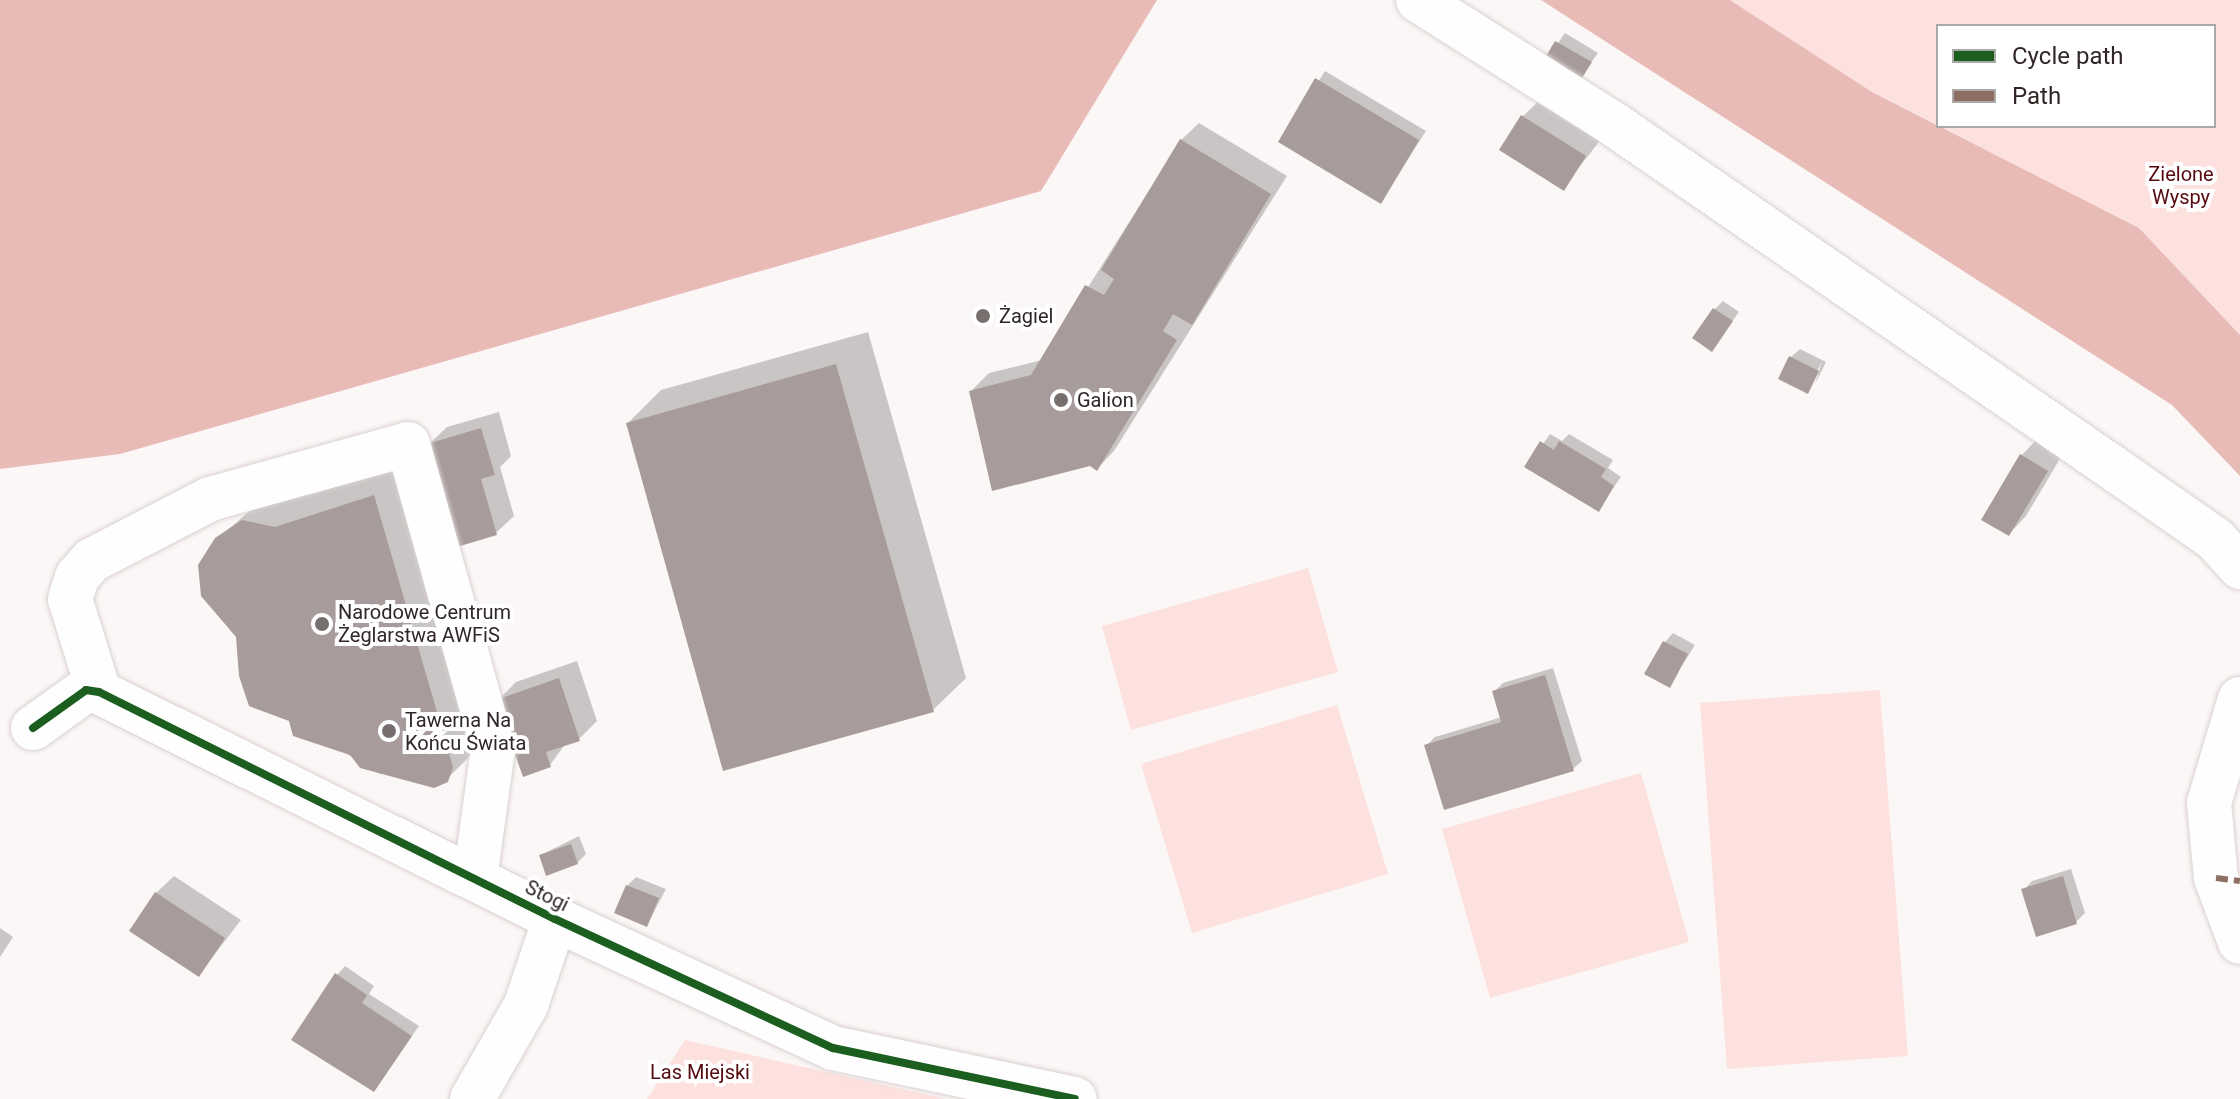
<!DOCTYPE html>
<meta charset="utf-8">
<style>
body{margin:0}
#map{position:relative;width:2240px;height:1099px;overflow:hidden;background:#fcf7f7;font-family:Roboto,sans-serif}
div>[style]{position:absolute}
.green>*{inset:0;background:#fde1df}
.water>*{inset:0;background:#e8bbb7}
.shadow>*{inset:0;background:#0003}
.building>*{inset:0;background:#a89b9b}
.roads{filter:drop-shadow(0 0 2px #d8d1d0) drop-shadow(0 0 2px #d8d1d0)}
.minor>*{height:44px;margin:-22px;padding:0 22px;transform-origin:22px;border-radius:22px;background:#fffefe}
.quiet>*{height:6px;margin-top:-3px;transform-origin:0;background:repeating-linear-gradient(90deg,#8d6e63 0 12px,transparent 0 18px)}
.cycleway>*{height:8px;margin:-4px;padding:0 4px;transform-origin:4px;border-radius:4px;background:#1b5e20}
.dots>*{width:22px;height:22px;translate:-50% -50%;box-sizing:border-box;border:4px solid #fff;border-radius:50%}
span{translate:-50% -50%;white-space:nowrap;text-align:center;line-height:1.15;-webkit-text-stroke:8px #fff;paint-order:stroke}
.park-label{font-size:20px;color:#540a0e}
.poi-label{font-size:20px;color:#2f2625}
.left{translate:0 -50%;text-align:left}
.street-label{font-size:20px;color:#2f2625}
.legend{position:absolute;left:1936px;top:24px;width:280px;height:104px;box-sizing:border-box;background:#fff;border:2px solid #aca8a8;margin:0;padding:10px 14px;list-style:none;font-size:24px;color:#2f2625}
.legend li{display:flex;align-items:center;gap:16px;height:40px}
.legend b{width:40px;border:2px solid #aca8a8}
</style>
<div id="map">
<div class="green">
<i style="clip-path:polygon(1730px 0,2240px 0,2240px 335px,2139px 228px,1939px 126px,2214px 126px,2214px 26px,1938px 26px,1938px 125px,1872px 92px)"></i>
<i style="clip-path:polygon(1308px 568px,1338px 672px,1131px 730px,1102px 626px)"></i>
<i style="clip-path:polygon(1880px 690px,1908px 1056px,1727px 1069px,1700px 703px)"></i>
<i style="clip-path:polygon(1337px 705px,1388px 874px,1192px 933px,1141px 764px)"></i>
<i style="clip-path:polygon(1641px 773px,1689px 942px,1490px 998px,1442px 829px)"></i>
<i style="clip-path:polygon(685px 1040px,946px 1099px,647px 1099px)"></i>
</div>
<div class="water">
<i style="clip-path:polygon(0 0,1157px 0,1041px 191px,120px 454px,0 469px)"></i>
<i style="clip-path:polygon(1541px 0,1730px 0,1872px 92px,2139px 228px,2240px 335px,2240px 476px,2172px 405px)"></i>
</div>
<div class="shadow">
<i style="clip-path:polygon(1565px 33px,1598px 53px,1582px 75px,1549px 56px)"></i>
<i style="clip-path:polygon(1325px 71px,1426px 131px,1381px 202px,1281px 141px)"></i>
<i style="clip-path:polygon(1541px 99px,1602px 138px,1563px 188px,1523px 116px)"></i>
<i style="clip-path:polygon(1199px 123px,1287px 176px,1114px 451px,1097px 469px,971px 391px,989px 373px,1042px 360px,1181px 140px)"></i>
<i style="clip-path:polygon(1723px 301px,1739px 312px,1712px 349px,1715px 309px)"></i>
<i style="clip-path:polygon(868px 332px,966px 678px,933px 710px,628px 423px,661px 390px)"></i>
<i style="clip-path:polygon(1800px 349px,1826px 362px,1815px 384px,1822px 361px,1808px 391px,1791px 357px)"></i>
<i style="clip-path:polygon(499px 412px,511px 456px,500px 467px,514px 516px,496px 533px,429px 444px,447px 427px)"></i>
<i style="clip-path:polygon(1550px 434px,1562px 441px,1569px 434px,1613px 460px,1608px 468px,1621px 477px,1598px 510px,1527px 466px)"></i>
<i style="clip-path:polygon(2039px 437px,2064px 452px,2026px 516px,2009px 534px,1983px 519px,2022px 455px)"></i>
<i style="clip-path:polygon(407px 464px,477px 749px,443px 783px,397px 772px,380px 774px,291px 720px,238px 636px,216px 540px,276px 488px,309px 495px)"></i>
<i style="clip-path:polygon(1673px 633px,1695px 645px,1669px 686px,1665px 642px)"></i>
<i style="clip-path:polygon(577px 661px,597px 721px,579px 739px,566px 743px,550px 765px,498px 700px,516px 682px)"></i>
<i style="clip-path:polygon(1553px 668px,1582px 761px,1573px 769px,1427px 745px,1435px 737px,1502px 717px,1494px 692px,1503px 683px)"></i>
<i style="clip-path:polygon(579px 836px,586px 854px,577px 863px,541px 855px)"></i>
<i style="clip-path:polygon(2071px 869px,2085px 913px,2076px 922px,2037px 934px,2024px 890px,2032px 881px)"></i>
<i style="clip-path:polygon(174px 876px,241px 920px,199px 975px,156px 893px)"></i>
<i style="clip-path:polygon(636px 877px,666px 889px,647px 925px,627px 886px)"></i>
<i style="clip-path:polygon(0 928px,13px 937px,0 957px)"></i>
<i style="clip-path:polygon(345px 966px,374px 986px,369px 994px,419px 1026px,374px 1089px,337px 975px)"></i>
</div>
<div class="building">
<i style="clip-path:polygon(1555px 41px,1592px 62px,1582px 78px,1546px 56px)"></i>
<i style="clip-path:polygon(1315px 78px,1419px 140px,1381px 204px,1278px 142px)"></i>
<i style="clip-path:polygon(1521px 115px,1586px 156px,1564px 191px,1499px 150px)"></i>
<i style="clip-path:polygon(1180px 139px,1271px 194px,1192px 325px,1173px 314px,1163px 331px,1177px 340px,1097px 471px,1090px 466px,992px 491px,969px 391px,1031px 375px,1085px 285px,1104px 295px,1114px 279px,1101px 270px)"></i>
<i style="clip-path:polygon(1713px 308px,1733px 321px,1712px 352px,1692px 338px)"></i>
<i style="clip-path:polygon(1789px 356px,1819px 371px,1808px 394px,1778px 379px)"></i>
<i style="clip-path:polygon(836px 364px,934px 712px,723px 771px,626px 423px)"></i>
<i style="clip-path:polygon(481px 428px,495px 475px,481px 479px,497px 535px,457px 547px,427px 444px)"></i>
<i style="clip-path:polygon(1540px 441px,1554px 450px,1559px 441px,1606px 469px,1601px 477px,1614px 486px,1599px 512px,1524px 467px)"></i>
<i style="clip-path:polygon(2020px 454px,2048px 471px,2009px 536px,1981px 520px)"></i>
<i style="clip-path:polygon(374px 495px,453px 767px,448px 782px,434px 788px,360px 768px,350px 755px,293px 736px,289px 721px,249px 706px,239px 676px,236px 637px,201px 596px,198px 565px,215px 538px,242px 520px,275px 527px)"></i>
<i style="clip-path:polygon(1663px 641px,1688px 654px,1670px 688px,1644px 674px)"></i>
<i style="clip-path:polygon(1545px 675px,1574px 771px,1444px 810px,1424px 745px,1501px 722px,1492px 691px)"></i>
<i style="clip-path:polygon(559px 678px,580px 741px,546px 752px,551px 767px,523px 777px,496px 700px)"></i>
<i style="clip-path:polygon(571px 844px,578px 864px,546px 876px,539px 855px)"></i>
<i style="clip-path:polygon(2063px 876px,2077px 924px,2036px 937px,2021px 889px)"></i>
<i style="clip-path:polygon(626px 885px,659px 898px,647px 927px,614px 913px)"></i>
<i style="clip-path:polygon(155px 892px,225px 938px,199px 977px,129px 931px)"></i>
<i style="clip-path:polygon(335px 973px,367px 995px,362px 1003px,412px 1036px,374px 1092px,291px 1040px)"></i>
</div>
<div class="roads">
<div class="minor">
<i style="left:1418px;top:0;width:230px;rotate:32.4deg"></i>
<i style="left:1612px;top:123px;width:612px;rotate:34.55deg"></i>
<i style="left:2116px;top:470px;width:121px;rotate:34.9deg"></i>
<i style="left:2215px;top:539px;width:38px;rotate:48deg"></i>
<i style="left:99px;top:692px;width:97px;rotate:-107.3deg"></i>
<i style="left:70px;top:599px;width:23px;rotate:-72deg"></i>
<i style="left:77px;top:577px;width:23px;rotate:-49deg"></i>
<i style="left:92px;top:560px;width:133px;rotate:-27.3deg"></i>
<i style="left:210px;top:499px;width:205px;rotate:-15.5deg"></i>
<i style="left:408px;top:444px;width:317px;rotate:74.4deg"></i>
<i style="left:493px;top:749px;width:131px;rotate:97.9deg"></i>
<i style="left:2240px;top:699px;width:109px;rotate:106.6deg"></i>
<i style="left:2209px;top:803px;width:75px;rotate:84.7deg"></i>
<i style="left:2216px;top:878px;width:68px;rotate:69.4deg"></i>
<i style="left:33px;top:728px;width:65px;rotate:-35.6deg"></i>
<i style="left:86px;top:690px;width:13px;rotate:9deg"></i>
<i style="left:99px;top:692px;width:509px;rotate:26.46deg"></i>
<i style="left:555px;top:919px;width:306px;rotate:24.9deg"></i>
<i style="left:833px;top:1048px;width:247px;rotate:11.9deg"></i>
<i style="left:472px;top:1099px;width:108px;rotate:-60.1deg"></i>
<i style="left:526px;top:1005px;width:91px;rotate:-71.4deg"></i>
</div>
</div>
<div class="quiet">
<i style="left:2216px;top:878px;width:24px;rotate:7deg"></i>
</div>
<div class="cycleway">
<i style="left:33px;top:728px;width:65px;rotate:-35.6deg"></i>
<i style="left:86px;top:690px;width:13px;rotate:9deg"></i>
<i style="left:99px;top:692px;width:509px;rotate:26.46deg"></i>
<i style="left:555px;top:919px;width:306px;rotate:24.9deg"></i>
<i style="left:833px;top:1048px;width:247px;rotate:11.9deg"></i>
</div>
<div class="dots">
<i style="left:983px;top:316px;background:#776f6e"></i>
<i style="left:1061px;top:400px;background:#776f6e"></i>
<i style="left:322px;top:624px;background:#776f6e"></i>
<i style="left:389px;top:731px;background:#776f6e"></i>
</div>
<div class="park-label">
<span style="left:2181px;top:186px">Zielone<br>Wyspy</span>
<span style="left:700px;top:1072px">Las Miejski</span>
</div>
<div class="poi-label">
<span class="left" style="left:999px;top:316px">Żagiel</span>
<span class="left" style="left:1077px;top:400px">Galion</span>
<span class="left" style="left:338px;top:624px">Narodowe Centrum<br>Żeglarstwa AWFiS</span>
<span class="left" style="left:405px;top:732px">Tawerna Na<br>Końcu Świata</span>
</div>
<div class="street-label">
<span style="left:547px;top:896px;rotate:26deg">Stogi</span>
</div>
<ul class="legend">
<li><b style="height:10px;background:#1b5e20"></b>Cycle path</li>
<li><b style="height:10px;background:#8d6e63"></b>Path</li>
</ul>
</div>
